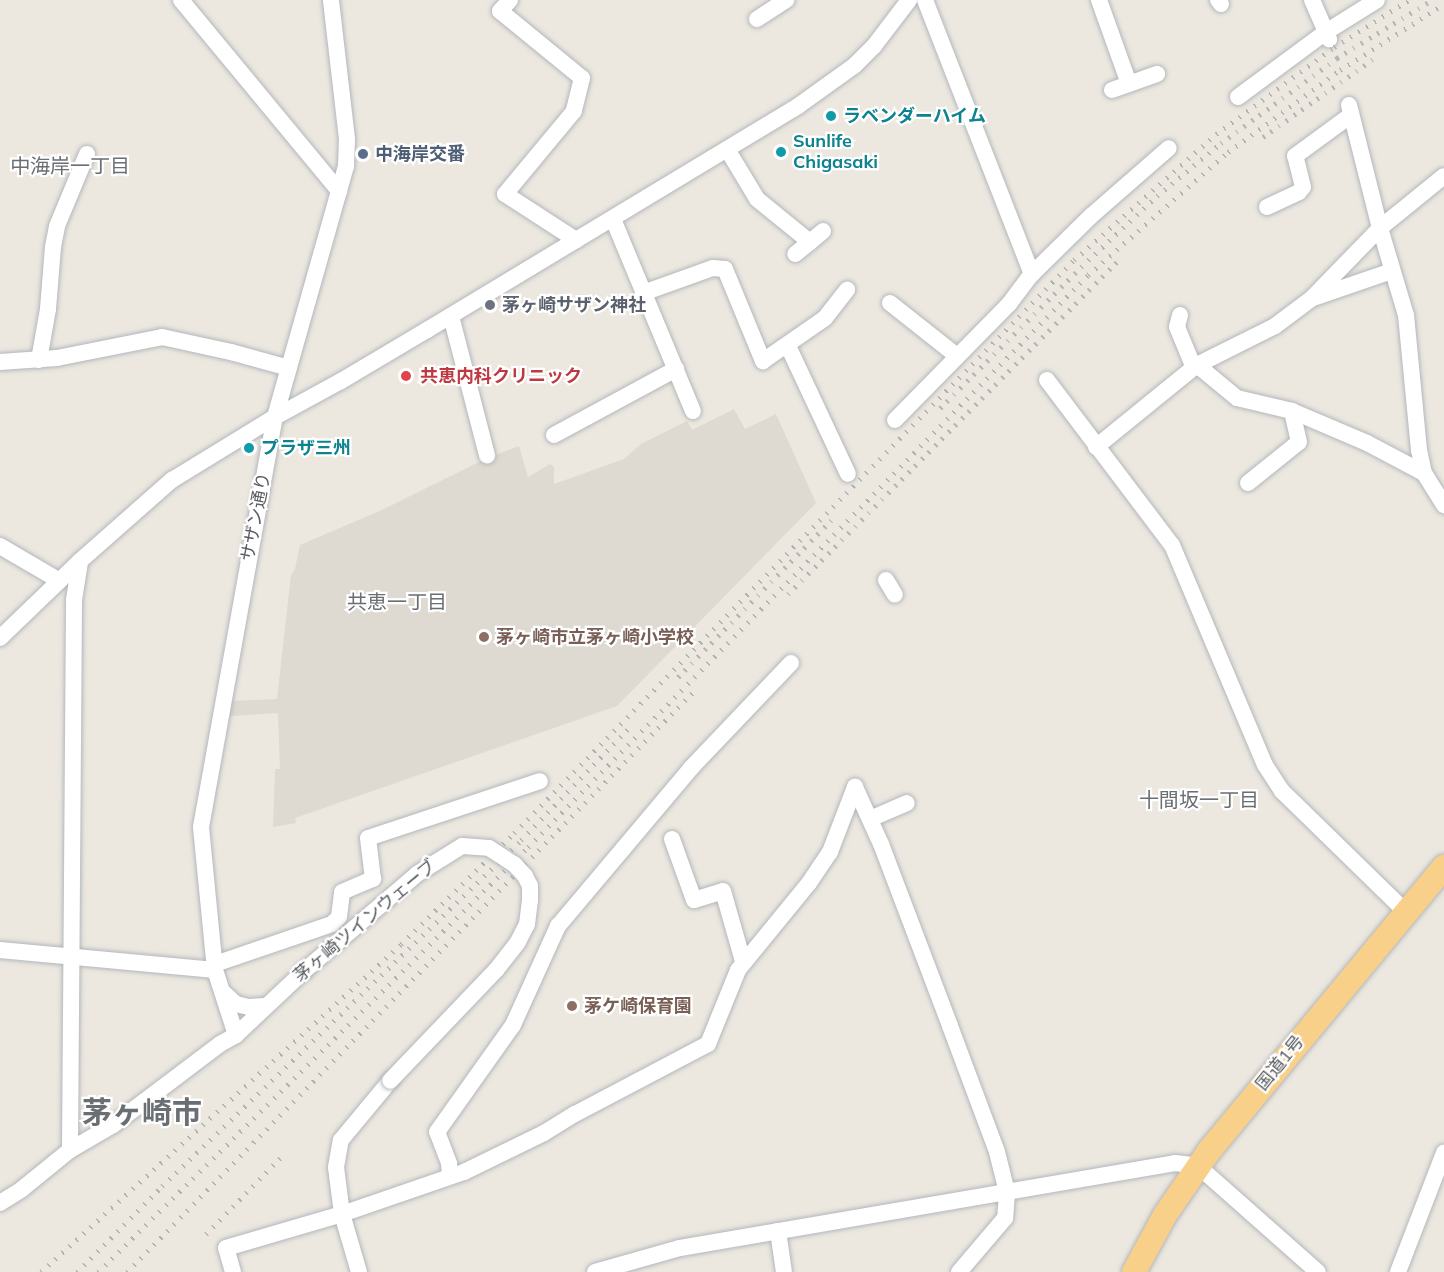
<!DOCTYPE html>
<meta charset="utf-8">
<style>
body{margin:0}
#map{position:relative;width:1444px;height:1272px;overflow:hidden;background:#ece8e0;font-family:Mulish,"Noto Sans JP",sans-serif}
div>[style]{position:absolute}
.education>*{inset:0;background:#ded9d1}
.roads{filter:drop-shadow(0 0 2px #b3b7bb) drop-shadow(0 0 2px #b3b7bb)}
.minor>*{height:16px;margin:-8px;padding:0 8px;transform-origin:8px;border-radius:8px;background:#fff}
.highway>*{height:24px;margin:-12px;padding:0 12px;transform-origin:12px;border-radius:12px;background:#f9d089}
.rail>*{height:4.5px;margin-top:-2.25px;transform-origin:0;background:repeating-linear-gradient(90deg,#b1b2b2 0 1.5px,transparent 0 9.5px)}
.bridges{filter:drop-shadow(0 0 2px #b3b7bb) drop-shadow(0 0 2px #b3b7bb)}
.minor-bridge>*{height:16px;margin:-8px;padding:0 8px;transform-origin:8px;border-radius:8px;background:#fff}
.dots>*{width:16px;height:16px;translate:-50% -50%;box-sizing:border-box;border:3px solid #fff;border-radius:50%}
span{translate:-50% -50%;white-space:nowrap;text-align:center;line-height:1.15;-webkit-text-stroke:4.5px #fff;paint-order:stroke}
.culture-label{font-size:18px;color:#0d838f;font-weight:700}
.left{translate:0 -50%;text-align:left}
.service-label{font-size:18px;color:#4e5e75;font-weight:700}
.worship-label{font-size:18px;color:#5b616d;font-weight:700}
.health-label{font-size:18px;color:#be3a42;font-weight:700}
.street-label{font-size:18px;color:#595d61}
.education-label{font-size:18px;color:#785e54;font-weight:700}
.neighbourhood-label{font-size:20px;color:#6a6f73}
.town-label{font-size:30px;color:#6a6f73;font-weight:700}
</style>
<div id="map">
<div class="education">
<i style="clip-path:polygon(734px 409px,745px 429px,776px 414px,816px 503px,617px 706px,295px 818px,296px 823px,273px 827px,275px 769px,280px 769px,278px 713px,230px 716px,231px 701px,277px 699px,291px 575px,295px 569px,300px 545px,382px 510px,485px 459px,519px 446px,528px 477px,550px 464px,554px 467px,554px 484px,624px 459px,641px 444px,687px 421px,692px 430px)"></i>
</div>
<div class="roads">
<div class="minor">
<i style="left:181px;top:0;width:248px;rotate:50.4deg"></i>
<i style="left:510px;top:0;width:15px;rotate:132deg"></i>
<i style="left:500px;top:11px;width:106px;rotate:39.3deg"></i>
<i style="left:582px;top:78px;width:34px;rotate:104deg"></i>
<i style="left:574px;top:111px;width:108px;rotate:129.7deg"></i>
<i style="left:505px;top:194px;width:85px;rotate:32.9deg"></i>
<i style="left:925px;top:0;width:294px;rotate:68.7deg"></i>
<i style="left:1099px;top:0;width:89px;rotate:70.3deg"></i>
<i style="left:1218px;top:0;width:5px;rotate:53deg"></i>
<i style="left:1312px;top:0;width:43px;rotate:66.4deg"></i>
<i style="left:757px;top:19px;width:35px;rotate:-33deg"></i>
<i style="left:1112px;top:90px;width:48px;rotate:-19.6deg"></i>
<i style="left:1238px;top:97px;width:109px;rotate:-36.5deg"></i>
<i style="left:1326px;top:32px;width:60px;rotate:-32.1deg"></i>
<i style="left:1349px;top:105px;width:127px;rotate:75.9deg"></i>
<i style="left:1380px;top:228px;width:91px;rotate:73.4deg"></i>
<i style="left:1406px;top:315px;width:136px;rotate:84.5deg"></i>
<i style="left:1419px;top:450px;width:24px;rotate:78deg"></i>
<i style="left:1424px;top:473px;width:38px;rotate:58deg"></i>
<i style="left:727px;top:149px;width:58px;rotate:59deg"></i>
<i style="left:757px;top:199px;width:68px;rotate:39.1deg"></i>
<i style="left:810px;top:242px;width:19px;rotate:141deg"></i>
<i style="left:1267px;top:207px;width:35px;rotate:-25deg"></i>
<i style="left:1299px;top:192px;width:6px;rotate:-51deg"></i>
<i style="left:1303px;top:187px;width:32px;rotate:-104deg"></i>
<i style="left:1295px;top:156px;width:69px;rotate:-36.2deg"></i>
<i style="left:613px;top:219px;width:208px;rotate:67.4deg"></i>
<i style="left:810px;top:242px;width:17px;rotate:-40deg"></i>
<i style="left:643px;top:293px;width:74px;rotate:-19.7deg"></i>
<i style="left:713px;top:268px;width:12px;rotate:5deg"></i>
<i style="left:725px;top:269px;width:100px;rotate:67.6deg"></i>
<i style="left:763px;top:361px;width:75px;rotate:-34.7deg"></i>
<i style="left:825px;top:318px;width:36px;rotate:-52deg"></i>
<i style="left:1313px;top:298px;width:83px;rotate:-18.9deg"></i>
<i style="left:890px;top:303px;width:85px;rotate:38.3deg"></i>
<i style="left:1180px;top:315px;width:12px;rotate:104deg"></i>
<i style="left:1177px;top:327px;width:44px;rotate:67.5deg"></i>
<i style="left:451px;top:316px;width:144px;rotate:75.5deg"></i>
<i style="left:788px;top:346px;width:141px;rotate:64.9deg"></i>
<i style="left:39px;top:360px;width:52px;rotate:-80deg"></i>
<i style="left:48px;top:309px;width:62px;rotate:-85.4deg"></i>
<i style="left:53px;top:247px;width:21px;rotate:-79deg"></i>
<i style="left:57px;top:226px;width:78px;rotate:-67.4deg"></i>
<i style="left:0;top:362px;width:57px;rotate:-4deg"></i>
<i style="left:57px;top:358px;width:107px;rotate:-11.3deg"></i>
<i style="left:162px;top:337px;width:71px;rotate:12.3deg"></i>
<i style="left:231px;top:352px;width:60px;rotate:15.4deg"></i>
<i style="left:1197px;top:365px;width:52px;rotate:39.5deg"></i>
<i style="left:1237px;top:398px;width:57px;rotate:13.3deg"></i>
<i style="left:1292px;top:411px;width:82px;rotate:23.1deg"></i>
<i style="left:1367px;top:443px;width:64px;rotate:27.8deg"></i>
<i style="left:1047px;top:380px;width:207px;rotate:52.9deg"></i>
<i style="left:1172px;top:545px;width:239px;rotate:67.1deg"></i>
<i style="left:1265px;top:765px;width:31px;rotate:57deg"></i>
<i style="left:1282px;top:791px;width:173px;rotate:44.3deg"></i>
<i style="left:895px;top:420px;width:163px;rotate:-45.5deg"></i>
<i style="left:1009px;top:304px;width:38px;rotate:-53deg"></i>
<i style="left:1032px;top:274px;width:83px;rotate:-44.5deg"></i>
<i style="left:1091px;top:216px;width:103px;rotate:-41.1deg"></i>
<i style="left:554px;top:435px;width:139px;rotate:-28.4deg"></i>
<i style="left:1096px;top:447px;width:130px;rotate:-39.1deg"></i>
<i style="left:1197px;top:365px;width:87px;rotate:-26.6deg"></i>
<i style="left:1275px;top:326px;width:45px;rotate:-36.9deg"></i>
<i style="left:1311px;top:299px;width:99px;rotate:-45.8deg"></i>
<i style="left:1380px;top:228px;width:82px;rotate:-39.1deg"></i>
<i style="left:1248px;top:483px;width:65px;rotate:-38.8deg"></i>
<i style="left:1299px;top:442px;width:32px;rotate:-103deg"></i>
<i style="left:0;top:546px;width:69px;rotate:30.3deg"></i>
<i style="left:886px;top:580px;width:17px;rotate:59deg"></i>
<i style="left:0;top:638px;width:111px;rotate:-43.9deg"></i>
<i style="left:80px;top:561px;width:123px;rotate:-41.4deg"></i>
<i style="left:172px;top:480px;width:121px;rotate:-31.5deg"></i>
<i style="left:275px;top:417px;width:75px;rotate:-28.6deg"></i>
<i style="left:341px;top:381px;width:100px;rotate:-30.7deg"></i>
<i style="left:427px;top:330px;width:433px;rotate:-31.1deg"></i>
<i style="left:798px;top:106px;width:70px;rotate:-35.7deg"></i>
<i style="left:855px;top:65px;width:27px;rotate:-45deg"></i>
<i style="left:874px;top:46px;width:58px;rotate:-52.7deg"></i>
<i style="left:855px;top:787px;width:63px;rotate:65.5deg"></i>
<i style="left:881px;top:844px;width:195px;rotate:69.2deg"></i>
<i style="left:950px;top:1026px;width:134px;rotate:69.5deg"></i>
<i style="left:997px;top:1152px;width:41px;rotate:76deg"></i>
<i style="left:1007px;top:1192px;width:26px;rotate:94deg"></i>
<i style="left:1005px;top:1218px;width:71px;rotate:130.4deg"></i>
<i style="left:870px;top:819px;width:40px;rotate:-23.4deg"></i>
<i style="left:672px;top:839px;width:65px;rotate:70.2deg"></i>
<i style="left:694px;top:900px;width:30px;rotate:-17deg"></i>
<i style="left:723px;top:891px;width:73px;rotate:74.1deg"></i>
<i style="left:0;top:950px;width:216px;rotate:5.3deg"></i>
<i style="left:215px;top:964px;width:124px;rotate:-18.9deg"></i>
<i style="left:332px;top:924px;width:10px;rotate:-45deg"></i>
<i style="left:339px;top:917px;width:25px;rotate:-83deg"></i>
<i style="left:342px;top:892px;width:34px;rotate:-23deg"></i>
<i style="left:373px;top:879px;width:41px;rotate:-97deg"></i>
<i style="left:368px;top:838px;width:181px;rotate:-18.3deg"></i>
<i style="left:223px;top:992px;width:18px;rotate:43deg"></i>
<i style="left:236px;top:1004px;width:13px;rotate:13deg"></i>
<i style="left:249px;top:1007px;width:16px;rotate:-4deg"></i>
<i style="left:236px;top:1035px;width:68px;rotate:-107.9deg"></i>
<i style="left:215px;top:970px;width:144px;rotate:-95.6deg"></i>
<i style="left:201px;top:827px;width:417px;rotate:-79.8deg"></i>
<i style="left:275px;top:417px;width:261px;rotate:-74.2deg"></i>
<i style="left:346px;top:166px;width:27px;rotate:-88deg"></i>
<i style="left:347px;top:139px;width:140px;rotate:-96.6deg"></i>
<i style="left:70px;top:1150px;width:550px;rotate:-89.58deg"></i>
<i style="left:74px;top:600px;width:39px;rotate:-81deg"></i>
<i style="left:450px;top:1175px;width:12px;rotate:-95deg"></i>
<i style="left:449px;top:1163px;width:33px;rotate:-111deg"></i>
<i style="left:437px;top:1132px;width:131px;rotate:-54.6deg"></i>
<i style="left:513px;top:1025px;width:109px;rotate:-65.6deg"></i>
<i style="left:558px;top:926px;width:207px;rotate:-49.9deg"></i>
<i style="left:691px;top:768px;width:145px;rotate:-46.4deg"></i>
<i style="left:0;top:1203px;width:26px;rotate:-32deg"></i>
<i style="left:22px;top:1189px;width:62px;rotate:-39.1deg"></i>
<i style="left:70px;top:1150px;width:50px;rotate:-30.2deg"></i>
<i style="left:113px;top:1125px;width:134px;rotate:-37.1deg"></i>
<i style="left:220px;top:1044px;width:18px;rotate:-29deg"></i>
<i style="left:236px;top:1035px;width:93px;rotate:-43.3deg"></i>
<i style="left:778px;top:1231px;width:41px;rotate:81.7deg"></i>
<i style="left:233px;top:1272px;width:25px;rotate:-106deg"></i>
<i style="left:226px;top:1248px;width:121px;rotate:-16.3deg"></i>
<i style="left:342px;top:1214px;width:129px;rotate:-19deg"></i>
<i style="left:464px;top:1172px;width:89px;rotate:-26deg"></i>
<i style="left:544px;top:1133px;width:36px;rotate:-32deg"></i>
<i style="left:575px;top:1114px;width:150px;rotate:-27.8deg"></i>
<i style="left:708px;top:1044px;width:80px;rotate:-67.9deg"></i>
<i style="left:738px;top:970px;width:112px;rotate:-50.8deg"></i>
<i style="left:809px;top:883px;width:37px;rotate:-56deg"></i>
<i style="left:830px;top:852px;width:70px;rotate:-69deg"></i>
<i style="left:359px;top:1272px;width:60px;rotate:-106.3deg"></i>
<i style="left:342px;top:1214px;width:47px;rotate:-97.3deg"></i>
<i style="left:336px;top:1167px;width:27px;rotate:-80deg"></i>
<i style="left:341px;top:1140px;width:77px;rotate:-50.3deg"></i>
<i style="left:595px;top:1272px;width:88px;rotate:-15.8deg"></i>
<i style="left:680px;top:1248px;width:502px;rotate:-9.74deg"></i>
<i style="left:1175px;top:1163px;width:23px;rotate:7deg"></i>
<i style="left:1198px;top:1166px;width:160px;rotate:41.5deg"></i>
<i style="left:1398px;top:1272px;width:128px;rotate:-68.9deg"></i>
</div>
<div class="highway">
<i style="left:1134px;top:1272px;width:65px;rotate:-61.5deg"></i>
<i style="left:1165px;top:1215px;width:78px;rotate:-55.5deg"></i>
<i style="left:1209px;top:1151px;width:369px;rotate:-50.4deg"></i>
</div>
</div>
<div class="rail">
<i style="left:1263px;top:137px;width:135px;rotate:-35.3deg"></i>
<i style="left:940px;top:408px;width:199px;rotate:-45deg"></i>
<i style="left:1081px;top:267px;width:104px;rotate:-43.1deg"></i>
<i style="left:1157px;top:196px;width:83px;rotate:-39.6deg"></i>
<i style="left:1221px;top:143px;width:144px;rotate:-36.2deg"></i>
<i style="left:1337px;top:58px;width:111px;rotate:-31.4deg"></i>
<i style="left:788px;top:594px;width:471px;rotate:-45.3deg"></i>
<i style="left:678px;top:677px;width:219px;rotate:-45.7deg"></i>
<i style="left:206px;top:1234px;width:107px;rotate:-45.8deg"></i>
<i style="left:41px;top:1272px;width:487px;rotate:-42.3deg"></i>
<i style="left:401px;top:944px;width:158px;rotate:-44.5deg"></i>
<i style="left:514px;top:833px;width:801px;rotate:-45.66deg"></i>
<i style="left:1074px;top:260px;width:190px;rotate:-41.6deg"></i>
<i style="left:1216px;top:134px;width:147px;rotate:-36.4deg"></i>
<i style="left:1334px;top:47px;width:89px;rotate:-32.1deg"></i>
<i style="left:77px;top:1272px;width:121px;rotate:-45.3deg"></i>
<i style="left:162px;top:1186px;width:499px;rotate:-43.9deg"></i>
<i style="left:521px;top:840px;width:154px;rotate:-46.1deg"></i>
<i style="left:98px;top:1272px;width:605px;rotate:-44.66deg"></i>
<i style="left:528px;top:847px;width:800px;rotate:-45.61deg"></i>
<i style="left:1088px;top:275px;width:186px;rotate:-41.3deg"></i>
<i style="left:1228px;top:152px;width:139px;rotate:-36.2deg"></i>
<i style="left:1340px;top:70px;width:123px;rotate:-32.4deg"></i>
<i style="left:127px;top:1272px;width:815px;rotate:-45.7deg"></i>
</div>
<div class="bridges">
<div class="minor-bridge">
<i style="left:304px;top:971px;width:149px;rotate:-40.6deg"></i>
<i style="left:417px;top:874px;width:53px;rotate:-31.9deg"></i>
<i style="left:462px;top:846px;width:27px;rotate:4deg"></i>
<i style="left:489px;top:848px;width:30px;rotate:33deg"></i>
<i style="left:514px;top:864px;width:16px;rotate:47deg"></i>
<i style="left:525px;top:876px;width:11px;rotate:63deg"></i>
<i style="left:530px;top:886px;width:14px;rotate:90deg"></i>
<i style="left:530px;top:900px;width:24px;rotate:97deg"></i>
<i style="left:527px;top:924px;width:20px;rotate:117deg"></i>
<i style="left:518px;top:942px;width:36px;rotate:128deg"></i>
<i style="left:496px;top:970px;width:153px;rotate:133.7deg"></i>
</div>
</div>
<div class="dots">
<i style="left:831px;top:116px;background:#0f9aa8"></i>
<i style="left:781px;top:152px;background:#0f9aa8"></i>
<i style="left:363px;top:154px;background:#5c6f8a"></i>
<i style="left:490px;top:305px;background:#6b7280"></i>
<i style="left:406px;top:376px;background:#e0444e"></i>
<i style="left:249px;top:448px;background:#0f9aa8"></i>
<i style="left:484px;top:637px;background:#8d6e63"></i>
<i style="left:572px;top:1006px;background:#8d6e63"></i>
</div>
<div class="culture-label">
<span class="left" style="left:843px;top:116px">ラベンダーハイム</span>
<span class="left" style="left:793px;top:152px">Sunlife<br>Chigasaki</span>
<span class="left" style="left:261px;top:448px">プラザ三州</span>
</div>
<div class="service-label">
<span class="left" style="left:375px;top:154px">中海岸交番</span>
</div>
<div class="worship-label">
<span class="left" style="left:502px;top:305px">茅ヶ崎サザン神社</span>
</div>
<div class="health-label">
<span class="left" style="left:420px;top:376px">共恵内科クリニック</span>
</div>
<div class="street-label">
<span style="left:256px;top:517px;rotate:-79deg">サザン通り</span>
<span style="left:365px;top:921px;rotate:-40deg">茅ヶ崎ツインウェーブ</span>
<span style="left:1280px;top:1063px;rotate:-51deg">国道1号</span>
</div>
<div class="education-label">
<span class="left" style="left:496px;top:637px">茅ヶ崎市立茅ヶ崎小学校</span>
<span class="left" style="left:584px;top:1006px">茅ケ崎保育園</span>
</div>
<div class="neighbourhood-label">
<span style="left:70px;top:165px">中海岸一丁目</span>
<span style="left:397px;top:601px">共恵一丁目</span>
<span style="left:1199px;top:799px">十間坂一丁目</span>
</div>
<div class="town-label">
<span style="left:142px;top:1112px">茅ヶ崎市</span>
</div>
</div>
